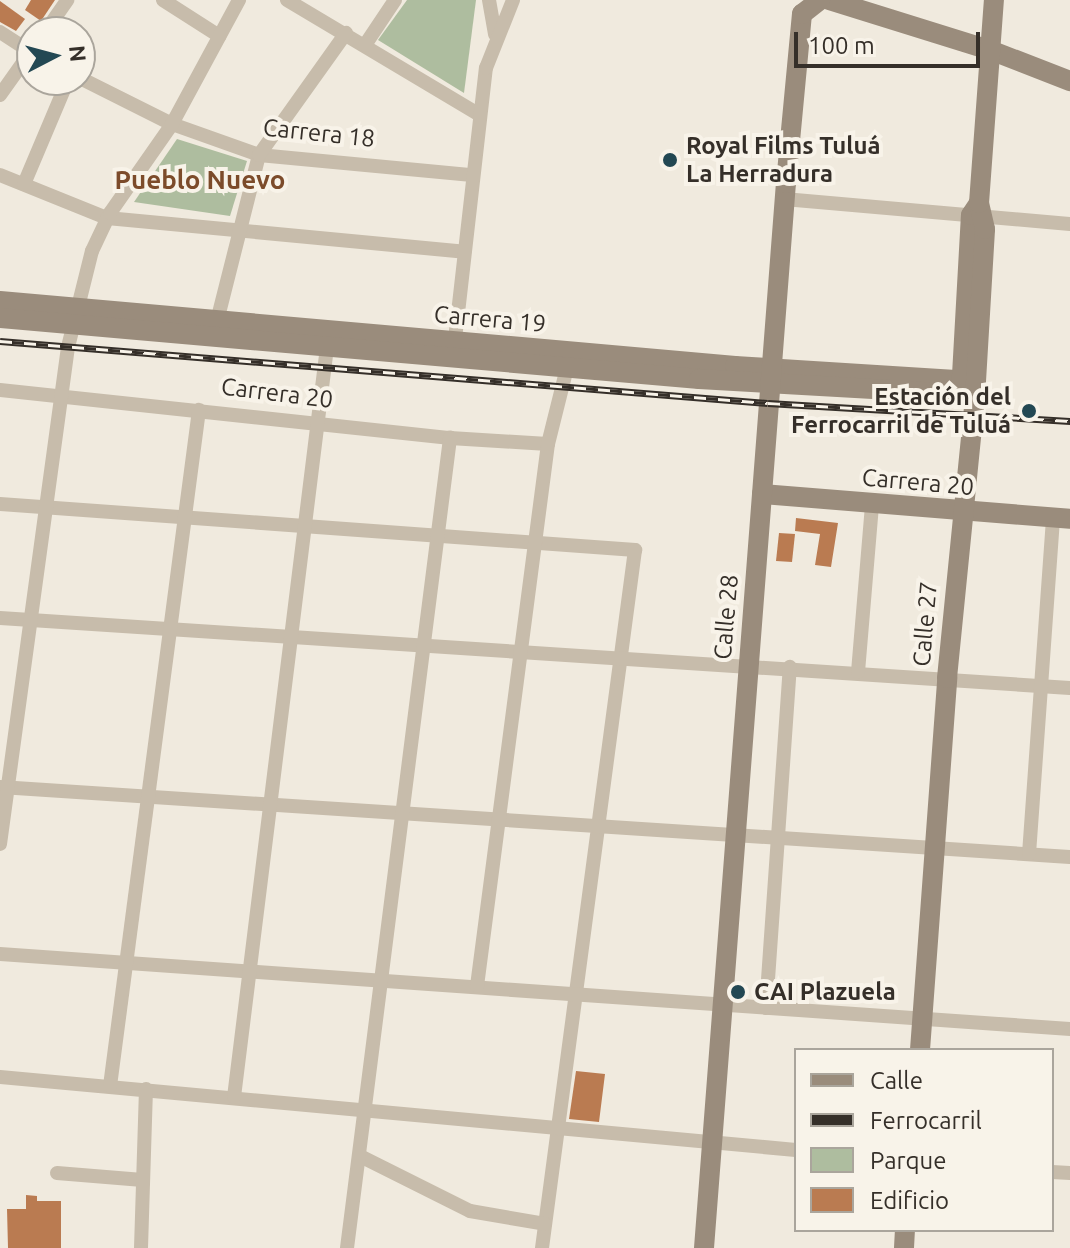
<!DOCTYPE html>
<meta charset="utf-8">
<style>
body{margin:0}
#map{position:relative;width:1070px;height:1248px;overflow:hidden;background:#f0eade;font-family:Ubuntu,sans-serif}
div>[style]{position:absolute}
.green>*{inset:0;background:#aebd9f}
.building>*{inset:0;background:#ba7b51}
.street>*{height:14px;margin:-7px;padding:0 7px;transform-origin:7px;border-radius:7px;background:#c7bcab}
.secondary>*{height:20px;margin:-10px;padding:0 10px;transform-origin:10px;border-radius:10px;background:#9a8c7c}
.rail>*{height:7px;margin-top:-3.5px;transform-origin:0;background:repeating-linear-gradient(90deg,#f8f3e9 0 12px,#352f29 0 24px);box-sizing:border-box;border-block:2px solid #352f29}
.dots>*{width:22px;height:22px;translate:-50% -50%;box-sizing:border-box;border:4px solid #f8f3e9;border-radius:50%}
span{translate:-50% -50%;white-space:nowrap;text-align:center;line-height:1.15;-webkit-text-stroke:8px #f8f3e9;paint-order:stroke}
.street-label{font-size:24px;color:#352f29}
.poi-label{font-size:24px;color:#352f29;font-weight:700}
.left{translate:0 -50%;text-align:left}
.right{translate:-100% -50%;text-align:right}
.neighbourhood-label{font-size:26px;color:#7c4b2a;font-weight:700}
.legend{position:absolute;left:794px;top:1048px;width:260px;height:184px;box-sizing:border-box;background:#f8f3e9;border:2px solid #aaa59c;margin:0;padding:10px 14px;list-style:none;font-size:24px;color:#352f29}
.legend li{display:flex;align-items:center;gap:16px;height:40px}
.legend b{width:40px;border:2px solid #aaa59c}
.north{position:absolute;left:16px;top:16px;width:80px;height:80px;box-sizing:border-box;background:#f8f3e9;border:2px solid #aaa59c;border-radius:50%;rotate:84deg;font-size:22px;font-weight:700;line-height:32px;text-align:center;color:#352f29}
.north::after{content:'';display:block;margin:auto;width:28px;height:36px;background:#234853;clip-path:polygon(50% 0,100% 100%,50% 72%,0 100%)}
.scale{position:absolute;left:794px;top:32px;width:186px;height:36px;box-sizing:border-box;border:4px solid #352f29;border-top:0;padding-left:10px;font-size:24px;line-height:28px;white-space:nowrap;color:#352f29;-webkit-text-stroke:6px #f8f3e9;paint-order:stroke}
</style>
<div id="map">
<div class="green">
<i style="clip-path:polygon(407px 0,476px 0,464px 93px,378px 40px)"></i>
<i style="clip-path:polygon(177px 139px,247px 161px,230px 216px,134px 202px)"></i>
</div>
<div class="building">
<i style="clip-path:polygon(31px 0,55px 0,41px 21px,25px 10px)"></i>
<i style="clip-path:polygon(0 1px,25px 19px,16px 31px,0 22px)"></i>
<i style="clip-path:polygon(796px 518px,838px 523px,831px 567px,815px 565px,820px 534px,795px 531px)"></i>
<i style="clip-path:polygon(779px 533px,795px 534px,792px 562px,776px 561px)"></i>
<i style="clip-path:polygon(576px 1071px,605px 1074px,599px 1122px,569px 1119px)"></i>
<i style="clip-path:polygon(26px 1195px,37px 1196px,37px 1201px,61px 1201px,61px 1248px,8px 1248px,7px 1209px,26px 1209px)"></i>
</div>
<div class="street">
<i style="left:163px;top:0;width:67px;rotate:32.7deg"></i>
<i style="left:287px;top:0;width:222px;rotate:30.8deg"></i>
<i style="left:489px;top:0;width:35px;rotate:80deg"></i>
<i style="left:0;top:32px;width:38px;rotate:33deg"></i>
<i style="left:45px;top:32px;width:39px;rotate:-55deg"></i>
<i style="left:365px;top:45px;width:54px;rotate:-56.3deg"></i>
<i style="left:80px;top:78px;width:103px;rotate:26.6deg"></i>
<i style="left:172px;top:124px;width:92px;rotate:19.6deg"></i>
<i style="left:259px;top:155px;width:214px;rotate:5.4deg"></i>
<i style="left:0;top:95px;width:55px;rotate:-54.6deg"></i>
<i style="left:0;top:175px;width:115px;rotate:21.9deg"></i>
<i style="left:107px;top:218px;width:359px;rotate:5.4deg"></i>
<i style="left:24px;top:184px;width:113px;rotate:-67.1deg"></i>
<i style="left:784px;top:199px;width:287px;rotate:5deg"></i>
<i style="left:217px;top:321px;width:171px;rotate:-75.8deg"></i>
<i style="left:259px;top:155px;width:150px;rotate:-54.5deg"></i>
<i style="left:454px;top:348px;width:282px;rotate:-83.5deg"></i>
<i style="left:486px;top:68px;width:73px;rotate:-68.3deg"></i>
<i style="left:0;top:390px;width:453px;rotate:6.1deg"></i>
<i style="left:450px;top:438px;width:98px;rotate:3.5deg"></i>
<i style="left:0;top:504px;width:637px;rotate:4.14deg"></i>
<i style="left:635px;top:550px;width:704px;rotate:97.59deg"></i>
<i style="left:0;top:618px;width:1072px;rotate:3.74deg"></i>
<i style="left:858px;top:672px;width:169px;rotate:-85.2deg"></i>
<i style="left:0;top:787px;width:1072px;rotate:3.74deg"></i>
<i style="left:0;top:844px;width:502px;rotate:-82.21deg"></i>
<i style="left:68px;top:347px;width:99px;rotate:-76deg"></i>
<i style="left:92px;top:251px;width:42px;rotate:-64.7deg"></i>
<i style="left:110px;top:213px;width:108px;rotate:-55.1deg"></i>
<i style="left:172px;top:124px;width:141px;rotate:-61.6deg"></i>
<i style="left:1029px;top:854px;width:337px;rotate:-85.9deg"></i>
<i style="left:0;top:954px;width:1073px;rotate:4.01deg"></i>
<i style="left:477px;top:986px;width:547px;rotate:-82.54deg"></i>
<i style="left:548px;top:444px;width:78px;rotate:-76deg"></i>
<i style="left:766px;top:1008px;width:342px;rotate:-86deg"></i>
<i style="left:0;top:1077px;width:799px;rotate:5.24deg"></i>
<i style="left:110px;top:1086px;width:682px;rotate:-82.5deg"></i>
<i style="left:234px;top:1097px;width:764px;rotate:-82.93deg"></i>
<i style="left:360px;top:1156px;width:123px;rotate:26.6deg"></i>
<i style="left:470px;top:1211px;width:76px;rotate:9.8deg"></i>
<i style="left:1052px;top:1172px;width:18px;rotate:3deg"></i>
<i style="left:57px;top:1173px;width:86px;rotate:4.7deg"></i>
<i style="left:141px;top:1248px;width:159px;rotate:-88.2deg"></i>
<i style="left:347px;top:1248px;width:817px;rotate:-82.75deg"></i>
</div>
<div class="secondary">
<i style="left:829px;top:0;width:169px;rotate:17.3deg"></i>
<i style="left:990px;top:50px;width:86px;rotate:21.2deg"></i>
<i style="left:0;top:301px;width:738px;rotate:5.05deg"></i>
<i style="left:735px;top:366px;width:241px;rotate:3.6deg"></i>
<i style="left:0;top:318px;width:702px;rotate:4.99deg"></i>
<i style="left:699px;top:379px;width:276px;rotate:3.3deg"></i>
<i style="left:961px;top:393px;width:178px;rotate:-86.8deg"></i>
<i style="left:971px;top:215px;width:14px;rotate:-56deg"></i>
<i style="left:762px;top:494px;width:309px;rotate:4.6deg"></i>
<i style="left:920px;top:1050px;width:373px;rotate:-85.8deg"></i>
<i style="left:947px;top:678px;width:281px;rotate:-84.3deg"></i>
<i style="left:975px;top:398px;width:169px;rotate:-86.6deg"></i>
<i style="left:985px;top:229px;width:27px;rotate:-103deg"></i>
<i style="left:979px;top:203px;width:204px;rotate:-85.8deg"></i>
<i style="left:704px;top:1248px;width:1068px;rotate:-85.6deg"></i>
<i style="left:786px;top:183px;width:170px;rotate:-84.6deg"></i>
<i style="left:802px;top:14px;width:23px;rotate:-38deg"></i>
<i style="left:904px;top:1248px;width:18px;rotate:-87deg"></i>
</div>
<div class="rail">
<i style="left:0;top:341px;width:770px;rotate:4.62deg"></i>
<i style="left:768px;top:403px;width:303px;rotate:3.4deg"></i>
</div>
<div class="dots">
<i style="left:670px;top:160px;background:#234853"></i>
<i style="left:1029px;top:411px;background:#234853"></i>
<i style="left:738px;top:992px;background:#234853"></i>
</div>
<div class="street-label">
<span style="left:319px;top:133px;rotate:6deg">Carrera 18</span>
<span style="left:490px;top:319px;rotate:5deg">Carrera 19</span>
<span style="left:277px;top:393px;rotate:7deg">Carrera 20</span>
<span style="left:918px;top:482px;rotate:5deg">Carrera 20</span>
<span style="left:726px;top:617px;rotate:-85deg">Calle 28</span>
<span style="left:925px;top:624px;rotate:-85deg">Calle 27</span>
</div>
<div class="poi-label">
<span class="left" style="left:686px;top:160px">Royal Films Tuluá<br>La Herradura</span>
<span class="right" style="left:1011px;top:411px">Estación del<br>Ferrocarril de Tuluá</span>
<span class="left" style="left:754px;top:992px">CAI Plazuela</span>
</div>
<div class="neighbourhood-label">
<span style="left:200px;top:180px">Pueblo Nuevo</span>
</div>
<ul class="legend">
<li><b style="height:10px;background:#9a8c7c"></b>Calle</li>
<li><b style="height:10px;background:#352f29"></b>Ferrocarril</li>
<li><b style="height:22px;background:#aebd9f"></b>Parque</li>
<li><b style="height:22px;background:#ba7b51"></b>Edificio</li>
</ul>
<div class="north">N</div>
<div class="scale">100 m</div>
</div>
